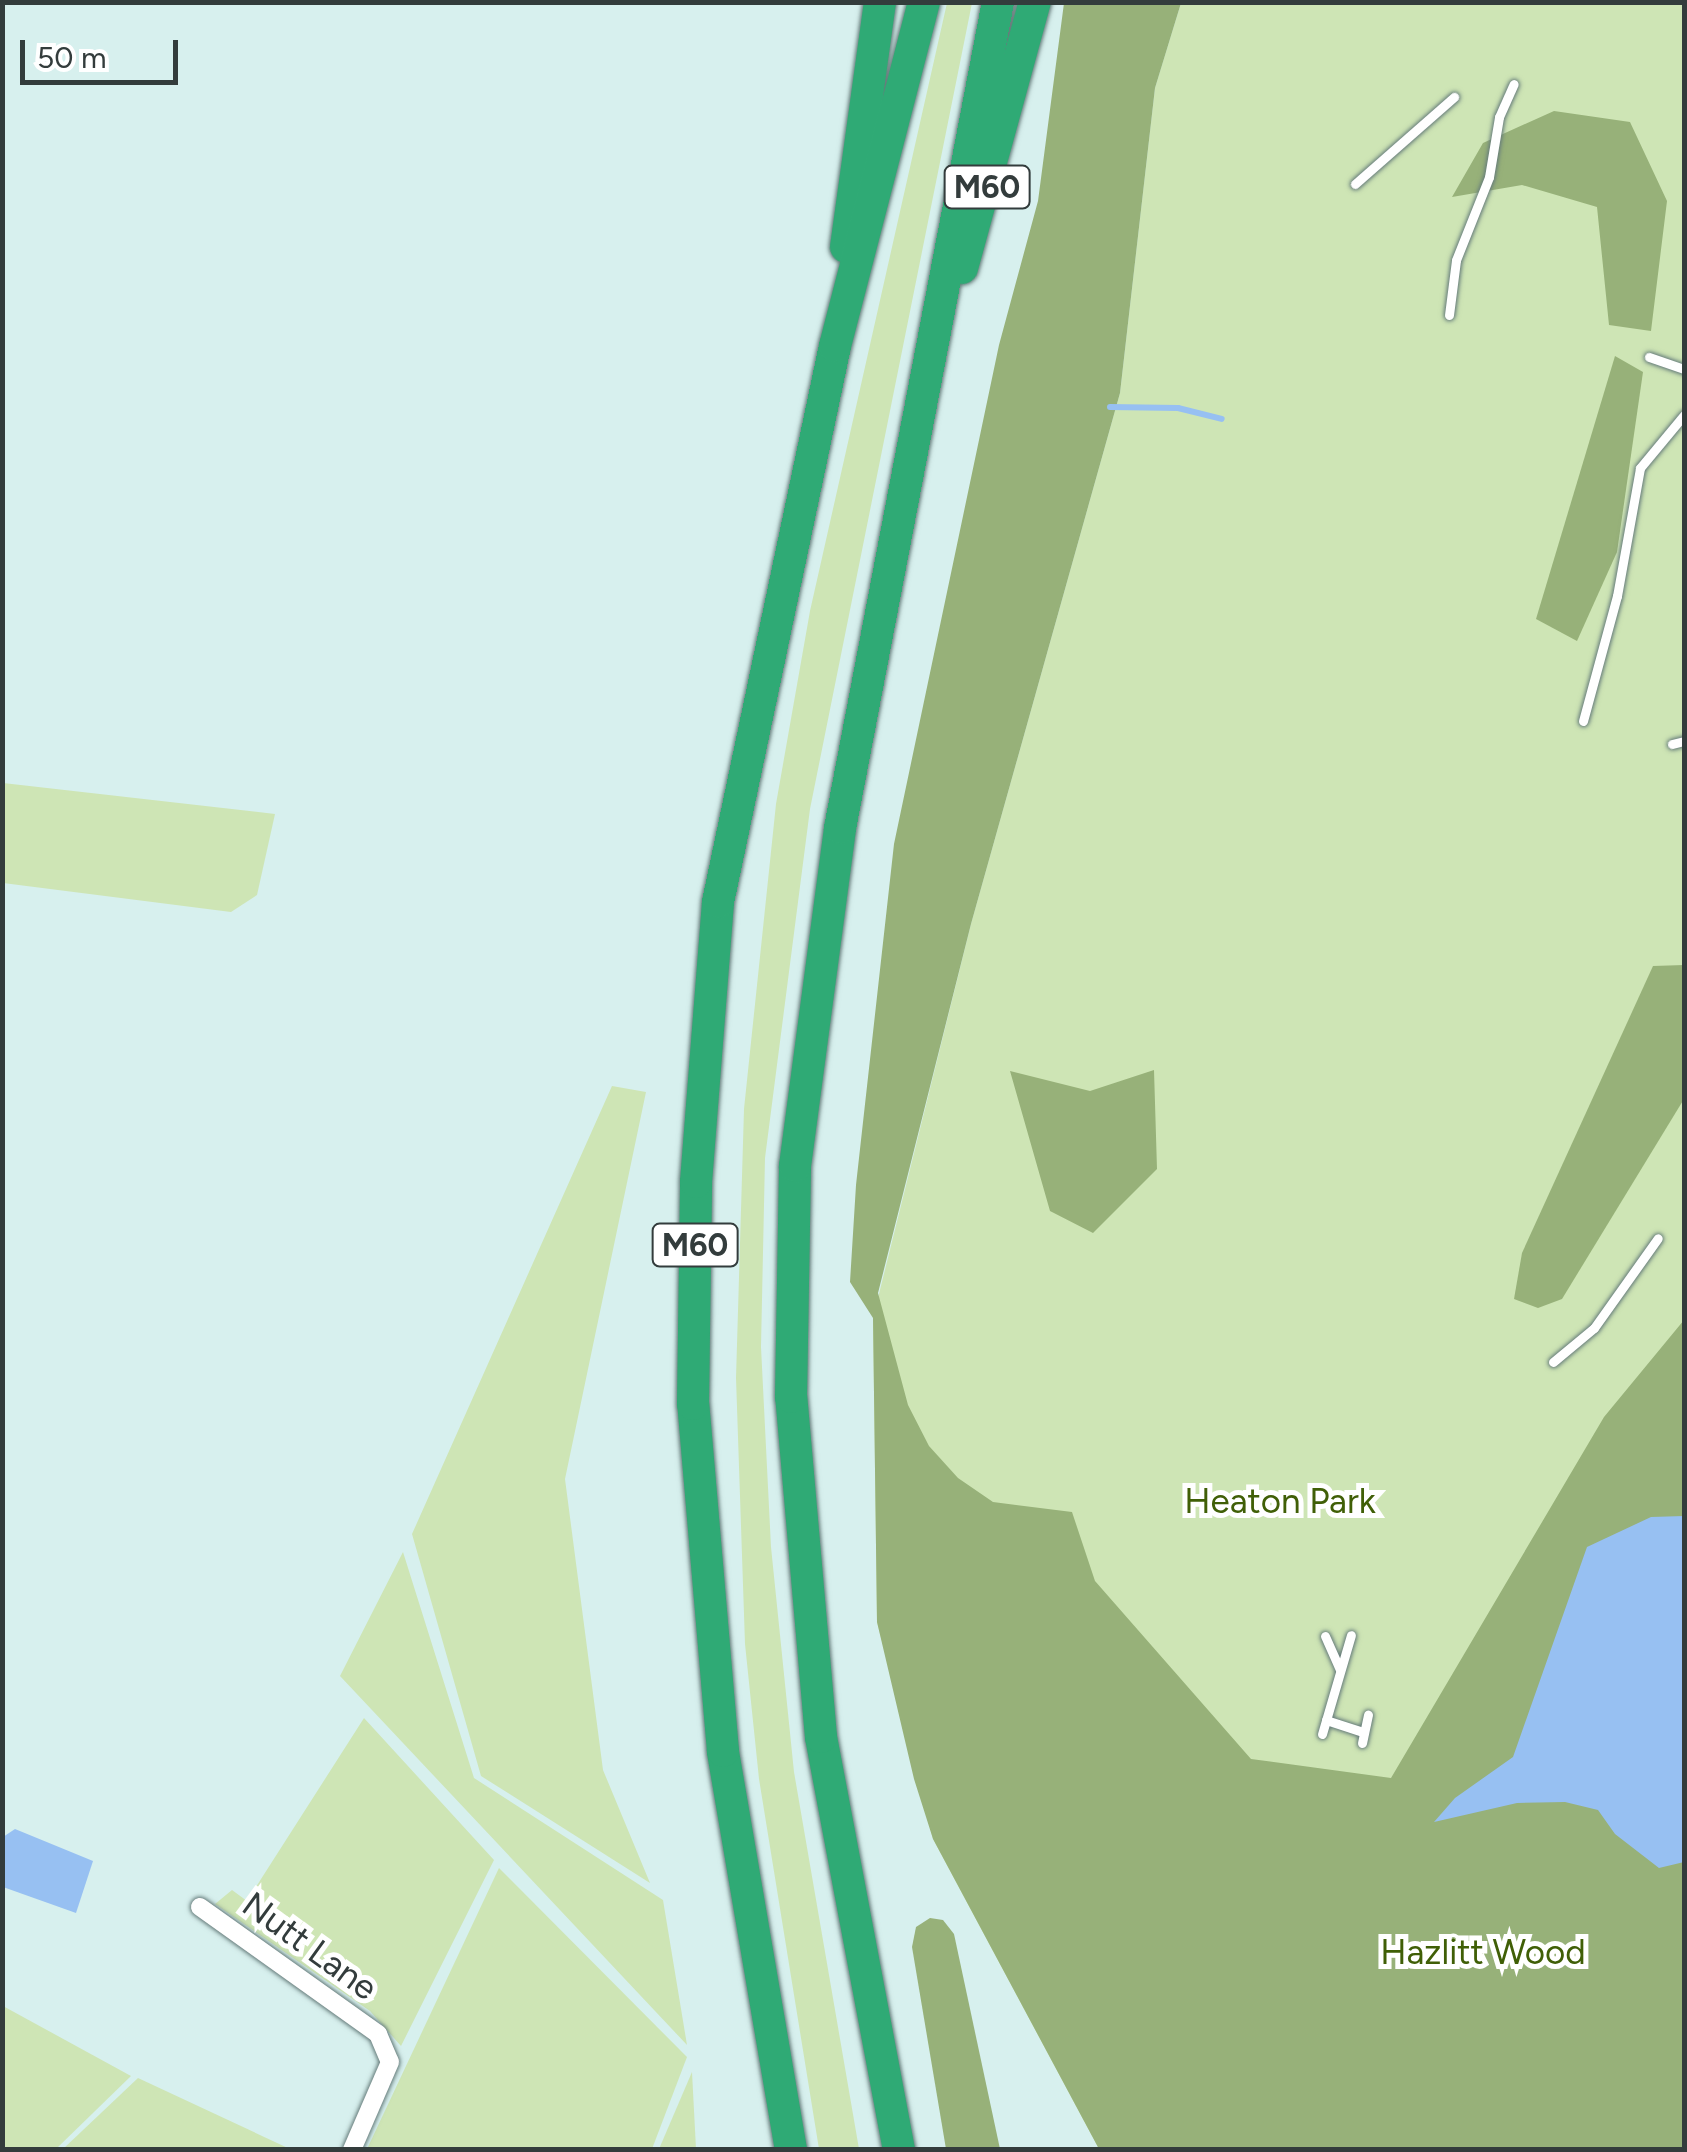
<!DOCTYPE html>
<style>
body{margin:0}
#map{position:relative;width:1687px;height:2152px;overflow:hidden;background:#d7f0ee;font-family:Figtree,sans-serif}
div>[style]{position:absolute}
.green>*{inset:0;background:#cee5b5}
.forest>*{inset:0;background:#97b179}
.water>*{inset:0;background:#97c0f2}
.stream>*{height:6px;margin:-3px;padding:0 3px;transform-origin:3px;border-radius:3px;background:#97c0f2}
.roads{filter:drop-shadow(0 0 2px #657b7a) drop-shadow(0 0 2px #657b7a)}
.lane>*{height:9px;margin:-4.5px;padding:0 4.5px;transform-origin:4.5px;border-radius:4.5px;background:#fff}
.street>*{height:18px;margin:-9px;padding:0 9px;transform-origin:9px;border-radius:9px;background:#fff}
.highway>*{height:32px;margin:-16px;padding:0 16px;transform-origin:16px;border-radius:16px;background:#2faa75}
span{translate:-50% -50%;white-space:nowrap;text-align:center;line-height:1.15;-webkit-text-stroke:10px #fff;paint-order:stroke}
.shield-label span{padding:2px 8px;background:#fff;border:2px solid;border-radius:8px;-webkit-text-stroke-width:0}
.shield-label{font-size:32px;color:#333c3c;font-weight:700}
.park-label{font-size:35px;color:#405f07}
.street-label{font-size:35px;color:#333c3c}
.frame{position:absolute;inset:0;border:5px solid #333c3c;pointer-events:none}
.scale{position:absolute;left:20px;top:40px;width:158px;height:45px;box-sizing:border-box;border:5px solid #333c3c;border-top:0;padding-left:12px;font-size:30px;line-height:35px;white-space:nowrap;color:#333c3c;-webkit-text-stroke:8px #fff;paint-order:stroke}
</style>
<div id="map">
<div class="green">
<i style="clip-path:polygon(947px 3px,972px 3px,810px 809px,765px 1158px,761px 1347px,771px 1547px,794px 1772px,859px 2149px,819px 2149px,759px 1779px,745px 1644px,736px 1378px,744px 1109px,776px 804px,810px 611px)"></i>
<i style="clip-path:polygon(1181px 3px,1684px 3px,1684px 2149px,1099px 2149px,933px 1839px,877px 1622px,873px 1318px,971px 924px,1120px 393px,1155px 88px)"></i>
<i style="clip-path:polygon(3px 783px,275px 814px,257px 895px,231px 912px,3px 883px)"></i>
<i style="clip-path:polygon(612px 1086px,646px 1092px,565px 1479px,603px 1770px,650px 1883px,481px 1776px,412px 1534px)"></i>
<i style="clip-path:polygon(403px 1552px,474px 1778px,663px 1900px,687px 2045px,340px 1676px)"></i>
<i style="clip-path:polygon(364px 1718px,494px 1860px,401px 2046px,370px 2011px,215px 1904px,232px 1890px,247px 1901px)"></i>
<i style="clip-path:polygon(499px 1868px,687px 2057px,652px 2149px,367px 2149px)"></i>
<i style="clip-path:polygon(3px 2006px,131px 2076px,56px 2149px,3px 2149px)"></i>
<i style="clip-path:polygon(692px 2072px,696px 2149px,659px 2149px)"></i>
<i style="clip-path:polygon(138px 2078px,290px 2149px,63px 2149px)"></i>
</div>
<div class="forest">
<i style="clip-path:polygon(1064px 3px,1181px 3px,1155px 88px,1120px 393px,971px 924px,878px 1293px,908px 1405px,929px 1446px,958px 1478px,993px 1502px,1072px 1512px,1095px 1581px,1251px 1759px,1391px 1778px,1604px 1417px,1684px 1320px,1684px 2149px,1099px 2149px,933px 1839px,914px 1779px,877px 1622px,873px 1318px,850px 1282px,856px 1185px,894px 844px,999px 345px,1038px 201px)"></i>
<i style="clip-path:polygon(1554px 111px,1630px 122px,1667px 201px,1651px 331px,1609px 325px,1597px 207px,1522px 185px,1452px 197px,1483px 143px)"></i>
<i style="clip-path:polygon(1615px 356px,1643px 372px,1617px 552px,1577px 641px,1536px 619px)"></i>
<i style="clip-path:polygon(1684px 965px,1684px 1099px,1562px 1299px,1538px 1308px,1514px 1299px,1522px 1253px,1653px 966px)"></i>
<i style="clip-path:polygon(1154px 1070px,1157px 1169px,1093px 1233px,1050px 1211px,1010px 1071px,1090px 1091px)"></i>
<i style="clip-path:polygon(930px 1918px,943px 1920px,954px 1934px,1000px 2149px,946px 2149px,912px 1947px,916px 1927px)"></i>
</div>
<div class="water">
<i style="clip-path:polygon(1684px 1516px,1684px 1862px,1659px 1868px,1615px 1834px,1598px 1810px,1565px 1802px,1517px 1803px,1434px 1822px,1455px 1798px,1513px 1757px,1587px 1547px,1651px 1517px)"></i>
<i style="clip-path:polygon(15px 1829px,93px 1861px,76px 1913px,3px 1887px,3px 1837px)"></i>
</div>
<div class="stream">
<i style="left:1110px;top:407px;width:68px;rotate:0.8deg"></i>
<i style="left:1178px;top:408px;width:45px;rotate:14deg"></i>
</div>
<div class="roads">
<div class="lane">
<i style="left:1355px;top:184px;width:132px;rotate:-41.3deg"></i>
<i style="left:1449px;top:315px;width:55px;rotate:-82.7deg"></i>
<i style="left:1456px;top:260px;width:89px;rotate:-68.3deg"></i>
<i style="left:1489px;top:177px;width:61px;rotate:-80.5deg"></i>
<i style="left:1499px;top:117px;width:36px;rotate:-66deg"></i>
<i style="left:1649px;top:357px;width:37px;rotate:19deg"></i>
<i style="left:1583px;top:721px;width:130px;rotate:-74.8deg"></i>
<i style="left:1617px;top:596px;width:130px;rotate:-79.8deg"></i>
<i style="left:1640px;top:468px;width:69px;rotate:-50.3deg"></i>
<i style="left:1672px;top:744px;width:12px;rotate:-14deg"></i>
<i style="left:1553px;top:1362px;width:53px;rotate:-39.7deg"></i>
<i style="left:1594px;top:1328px;width:110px;rotate:-54.6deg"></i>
<i style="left:1325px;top:1636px;width:37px;rotate:66deg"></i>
<i style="left:1326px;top:1720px;width:40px;rotate:18deg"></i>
<i style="left:1322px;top:1734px;width:103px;rotate:-73.7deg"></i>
<i style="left:1362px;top:1743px;width:29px;rotate:-78deg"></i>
</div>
<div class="street">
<i style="left:200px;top:1907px;width:219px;rotate:35.5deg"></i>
<i style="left:378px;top:2034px;width:30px;rotate:67deg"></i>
<i style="left:390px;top:2062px;width:96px;rotate:113.4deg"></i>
</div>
<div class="highway">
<i style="left:846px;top:247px;width:247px;rotate:-82.1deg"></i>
<i style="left:962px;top:268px;width:276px;rotate:-74.7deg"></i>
<i style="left:791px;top:2150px;width:405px;rotate:-99.7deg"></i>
<i style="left:723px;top:1751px;width:348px;rotate:-94.9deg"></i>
<i style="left:693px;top:1404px;width:222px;rotate:-89.2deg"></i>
<i style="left:696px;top:1182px;width:281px;rotate:-85.5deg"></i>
<i style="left:718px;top:902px;width:568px;rotate:-78.12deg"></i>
<i style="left:835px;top:346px;width:355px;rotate:-75.5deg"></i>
<i style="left:899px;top:2150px;width:420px;rotate:-100.7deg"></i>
<i style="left:821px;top:1737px;width:341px;rotate:-95deg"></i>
<i style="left:791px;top:1397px;width:231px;rotate:-89deg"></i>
<i style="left:795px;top:1166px;width:341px;rotate:-82.4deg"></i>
<i style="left:840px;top:828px;width:841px;rotate:-79.17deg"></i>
</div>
</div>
<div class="shield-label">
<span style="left:987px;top:187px">M60</span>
<span style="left:695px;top:1245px">M60</span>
</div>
<div class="park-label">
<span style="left:1280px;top:1501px">Heaton Park</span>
<span style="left:1483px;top:1952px">Hazlitt Wood</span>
</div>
<div class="street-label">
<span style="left:310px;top:1946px;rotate:36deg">Nutt Lane</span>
</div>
<div class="frame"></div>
<div class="scale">50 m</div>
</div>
